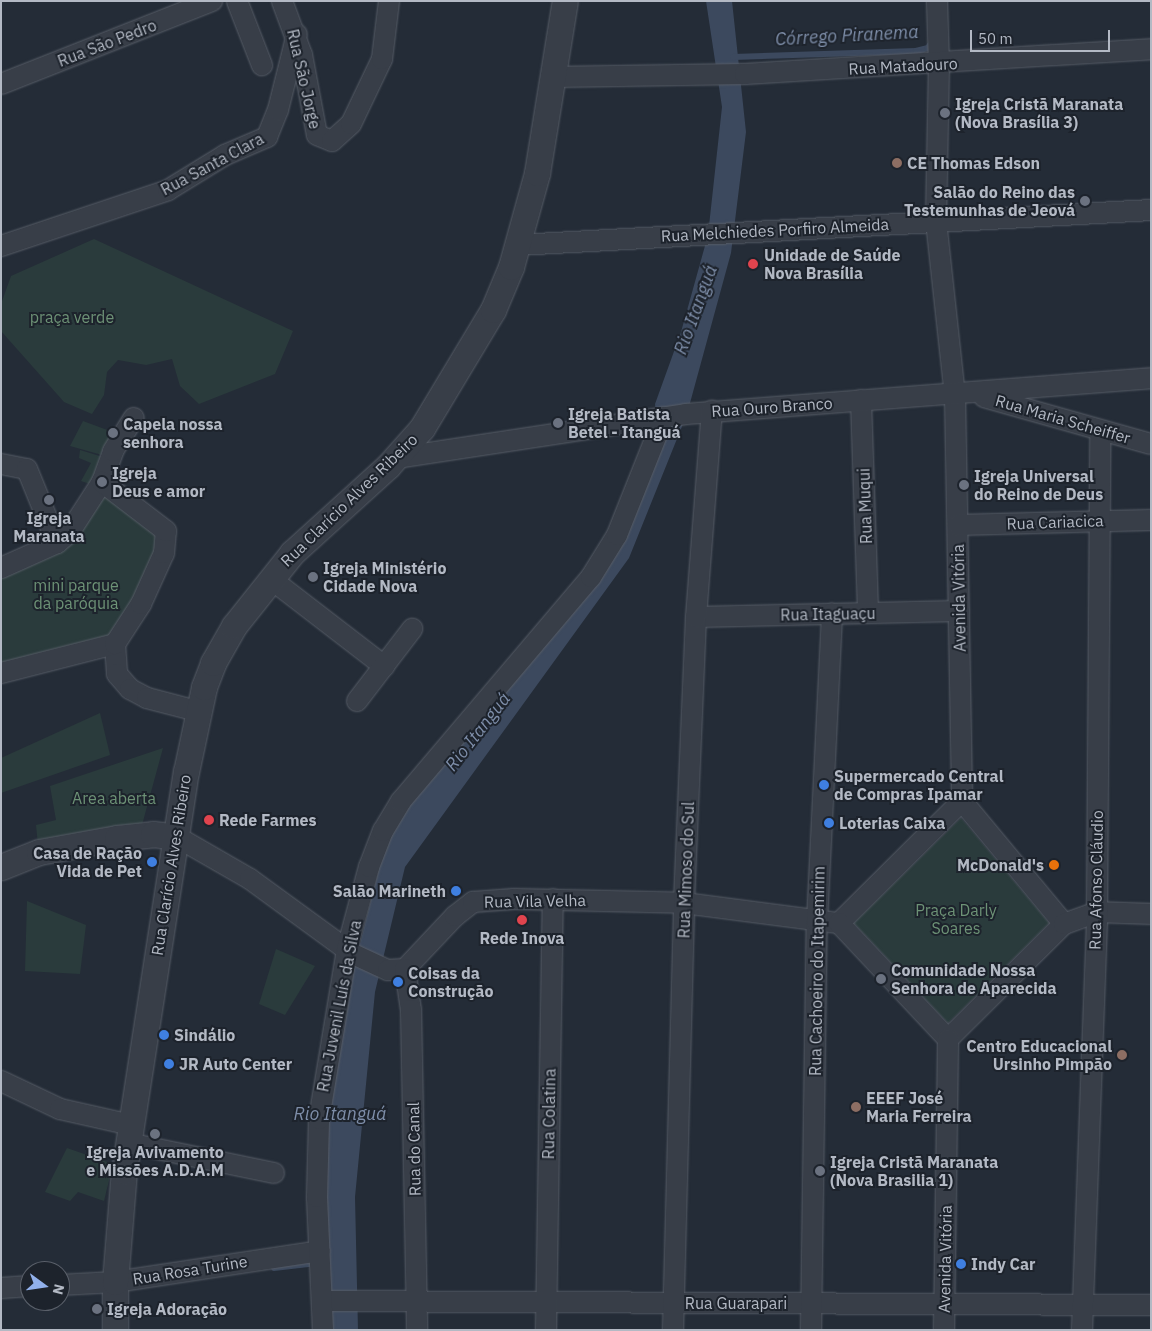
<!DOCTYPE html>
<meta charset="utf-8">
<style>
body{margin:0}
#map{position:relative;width:1152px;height:1331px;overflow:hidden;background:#242c37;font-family:"IBM Plex Sans",sans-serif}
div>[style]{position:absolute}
.green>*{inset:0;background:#2a3b3c}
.water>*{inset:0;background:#3c495e}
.stream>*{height:5.5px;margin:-2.75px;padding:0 2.75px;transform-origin:2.75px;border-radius:2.75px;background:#3c495e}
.roads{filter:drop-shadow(0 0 1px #565c66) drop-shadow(0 0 1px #565c66)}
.minor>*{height:20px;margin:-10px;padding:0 10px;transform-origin:10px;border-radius:10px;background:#383e48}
.tertiary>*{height:25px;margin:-12.5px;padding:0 12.5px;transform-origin:12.5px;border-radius:12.5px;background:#383e48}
.dots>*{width:14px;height:14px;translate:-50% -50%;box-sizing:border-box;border:2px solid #1d232c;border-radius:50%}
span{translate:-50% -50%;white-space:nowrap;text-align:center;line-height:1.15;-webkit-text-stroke:4px #1d232c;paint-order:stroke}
.street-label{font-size:16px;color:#b3b9c4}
.poi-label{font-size:16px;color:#b3b9c4;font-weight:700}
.left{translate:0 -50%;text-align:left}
.right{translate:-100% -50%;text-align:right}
.park-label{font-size:16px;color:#6d9276}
.water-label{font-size:18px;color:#7e8ea9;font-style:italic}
.frame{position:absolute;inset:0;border:2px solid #b3b9c4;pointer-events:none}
.north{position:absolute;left:20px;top:1261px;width:50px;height:50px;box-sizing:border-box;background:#1d232c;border:1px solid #595f69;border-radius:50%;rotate:104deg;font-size:14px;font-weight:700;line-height:20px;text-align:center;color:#b3b9c4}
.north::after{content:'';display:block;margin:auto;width:18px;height:22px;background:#91b0eb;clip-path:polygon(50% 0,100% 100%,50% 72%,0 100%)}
.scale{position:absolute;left:970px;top:30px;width:140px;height:22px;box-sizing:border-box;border:2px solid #b3b9c4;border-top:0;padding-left:6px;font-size:15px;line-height:18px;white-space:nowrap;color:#b3b9c4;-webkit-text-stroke:4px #1d232c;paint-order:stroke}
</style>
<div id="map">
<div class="green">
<i style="clip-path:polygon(94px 239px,293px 331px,275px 374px,199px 404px,180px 386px,172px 359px,146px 365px,118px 360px,107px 372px,104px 395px,92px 414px,64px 402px,1px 331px,1px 304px,11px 276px)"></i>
<i style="clip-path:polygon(83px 421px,110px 431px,110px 443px,102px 455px,70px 446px)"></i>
<i style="clip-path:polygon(80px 450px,103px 457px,96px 486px,81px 481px,91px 463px,79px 458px)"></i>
<i style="clip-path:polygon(103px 490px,161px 533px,161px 551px,112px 641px,1px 669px,1px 574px,72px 536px)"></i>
<i style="clip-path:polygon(100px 713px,110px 755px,1px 793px,1px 758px)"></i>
<i style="clip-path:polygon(163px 748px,142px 825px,38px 845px,36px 825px,56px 820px,50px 786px)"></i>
<i style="clip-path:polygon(961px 818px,1049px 923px,948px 1023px,854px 923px)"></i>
<i style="clip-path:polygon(27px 901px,86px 925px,80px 974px,25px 971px)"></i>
<i style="clip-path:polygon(276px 949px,315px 966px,285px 1015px,259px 1004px)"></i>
<i style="clip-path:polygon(67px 1148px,113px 1164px,104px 1201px,78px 1192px,70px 1201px,45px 1192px)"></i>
</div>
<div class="water">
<i style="clip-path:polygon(706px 1px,732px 1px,746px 132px,731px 253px,687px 414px,629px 558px,405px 867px,375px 992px,355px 1197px,358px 1330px,328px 1330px,325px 1064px,334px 1046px,380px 865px,396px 821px,601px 569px,657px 430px,655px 404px,681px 332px,708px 235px,722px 107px)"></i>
</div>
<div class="stream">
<i style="left:733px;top:57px;width:183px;rotate:-1.9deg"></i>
<i style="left:916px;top:51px;width:12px;rotate:-14deg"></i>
<i style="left:928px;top:48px;width:7px;rotate:-56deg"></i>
<i style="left:274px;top:1268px;width:43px;rotate:-6.6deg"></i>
</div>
<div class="roads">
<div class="minor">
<i style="left:237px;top:1px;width:69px;rotate:68.7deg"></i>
<i style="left:282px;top:1px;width:58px;rotate:69.7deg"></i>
<i style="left:302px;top:55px;width:81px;rotate:79.4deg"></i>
<i style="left:317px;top:135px;width:16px;rotate:22deg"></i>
<i style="left:332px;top:141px;width:25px;rotate:-42deg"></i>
<i style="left:351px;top:124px;width:72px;rotate:-64.5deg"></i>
<i style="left:382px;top:59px;width:58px;rotate:-83.1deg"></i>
<i style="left:937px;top:1px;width:63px;rotate:88.2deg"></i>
<i style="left:939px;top:64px;width:157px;rotate:91.1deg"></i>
<i style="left:936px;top:221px;width:175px;rotate:83.8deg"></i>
<i style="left:955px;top:395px;width:406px;rotate:89deg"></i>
<i style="left:553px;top:77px;width:192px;rotate:-0.9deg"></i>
<i style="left:745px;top:74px;width:407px;rotate:-3.5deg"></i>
<i style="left:1px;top:84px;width:227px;rotate:-21.5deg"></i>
<i style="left:518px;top:245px;width:634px;rotate:-3.16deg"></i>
<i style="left:1px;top:246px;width:176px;rotate:-18.5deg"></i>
<i style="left:168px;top:190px;width:67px;rotate:-31.6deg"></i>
<i style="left:225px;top:155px;width:46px;rotate:-23.2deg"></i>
<i style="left:267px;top:137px;width:29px;rotate:-68deg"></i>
<i style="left:278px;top:110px;width:78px;rotate:-76deg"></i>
<i style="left:984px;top:397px;width:173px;rotate:15.7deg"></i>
<i style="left:861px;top:400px;width:213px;rotate:88.1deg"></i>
<i style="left:396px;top:458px;width:293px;rotate:-8.6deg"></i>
<i style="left:686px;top:414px;width:466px;rotate:-4.4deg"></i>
<i style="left:1px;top:464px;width:26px;rotate:11deg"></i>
<i style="left:27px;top:469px;width:80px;rotate:67.9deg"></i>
<i style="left:958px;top:525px;width:193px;rotate:-1.5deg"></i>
<i style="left:1px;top:568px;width:61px;rotate:-24.1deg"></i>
<i style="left:57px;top:543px;width:16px;rotate:-40deg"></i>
<i style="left:69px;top:533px;width:61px;rotate:-57.1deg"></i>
<i style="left:102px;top:482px;width:33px;rotate:-70deg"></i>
<i style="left:113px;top:451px;width:39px;rotate:-58deg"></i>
<i style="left:271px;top:579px;width:143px;rotate:37.6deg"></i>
<i style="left:696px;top:617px;width:263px;rotate:-1.3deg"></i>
<i style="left:115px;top:644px;width:30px;rotate:86deg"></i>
<i style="left:117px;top:674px;width:20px;rotate:49deg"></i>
<i style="left:130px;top:689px;width:19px;rotate:28deg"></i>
<i style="left:147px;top:698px;width:52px;rotate:14.6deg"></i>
<i style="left:1px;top:673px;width:118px;rotate:-14.3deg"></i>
<i style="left:115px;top:644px;width:48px;rotate:-57deg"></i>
<i style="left:141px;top:604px;width:56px;rotate:-65.7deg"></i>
<i style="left:164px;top:553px;width:22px;rotate:-85deg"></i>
<i style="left:166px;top:531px;width:81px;rotate:-142.6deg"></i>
<i style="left:357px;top:701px;width:91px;rotate:-52.6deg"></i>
<i style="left:177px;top:837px;width:84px;rotate:29.9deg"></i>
<i style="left:250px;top:879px;width:127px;rotate:36.1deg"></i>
<i style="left:353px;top:954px;width:38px;rotate:25deg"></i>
<i style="left:388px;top:970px;width:17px;rotate:-3deg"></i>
<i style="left:405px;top:969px;width:73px;rotate:-46.7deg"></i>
<i style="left:455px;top:916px;width:23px;rotate:-38deg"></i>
<i style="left:473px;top:902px;width:41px;rotate:-4.2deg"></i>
<i style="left:514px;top:899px;width:170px;rotate:1.3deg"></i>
<i style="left:684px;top:903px;width:156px;rotate:7.4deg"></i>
<i style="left:1064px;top:924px;width:160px;rotate:-129.7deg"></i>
<i style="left:962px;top:801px;width:173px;rotate:135.2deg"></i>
<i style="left:839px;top:923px;width:159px;rotate:46.8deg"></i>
<i style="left:948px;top:1039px;width:163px;rotate:-44.8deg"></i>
<i style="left:1064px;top:924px;width:35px;rotate:-20deg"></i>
<i style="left:1097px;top:912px;width:54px;rotate:2.1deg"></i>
<i style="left:405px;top:969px;width:41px;rotate:81.7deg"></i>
<i style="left:411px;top:1010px;width:320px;rotate:88.9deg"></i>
<i style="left:1px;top:1081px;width:65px;rotate:25.4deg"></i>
<i style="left:60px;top:1109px;width:73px;rotate:12.7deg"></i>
<i style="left:128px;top:1143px;width:149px;rotate:11.6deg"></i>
<i style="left:60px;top:1285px;width:55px;rotate:-3.1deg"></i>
<i style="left:115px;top:1282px;width:207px;rotate:-8.6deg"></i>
<i style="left:1px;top:1288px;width:29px;rotate:-4deg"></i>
<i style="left:322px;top:1301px;width:829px;rotate:0.28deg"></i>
<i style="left:323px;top:1330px;width:133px;rotate:-92.6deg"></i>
<i style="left:317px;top:1197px;width:78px;rotate:-88.5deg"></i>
<i style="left:319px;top:1119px;width:172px;rotate:-80.6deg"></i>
<i style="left:347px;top:949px;width:85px;rotate:-75deg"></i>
<i style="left:369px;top:867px;width:39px;rotate:-69deg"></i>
<i style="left:383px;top:831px;width:35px;rotate:-59deg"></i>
<i style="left:401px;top:801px;width:294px;rotate:-49.7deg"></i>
<i style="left:591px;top:577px;width:49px;rotate:-58.2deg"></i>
<i style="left:617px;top:535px;width:127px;rotate:-68.3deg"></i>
<i style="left:546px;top:1330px;width:431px;rotate:-89.1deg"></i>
<i style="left:673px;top:1330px;width:427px;rotate:-88.5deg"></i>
<i style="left:684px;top:903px;width:286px;rotate:-87.6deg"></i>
<i style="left:696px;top:617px;width:207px;rotate:-85.6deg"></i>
<i style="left:811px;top:1330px;width:408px;rotate:-89.2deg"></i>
<i style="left:817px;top:922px;width:309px;rotate:-87.2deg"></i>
<i style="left:944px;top:1330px;width:291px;rotate:-89.2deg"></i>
<i style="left:1082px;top:1330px;width:418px;rotate:-87.9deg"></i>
<i style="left:1097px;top:912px;width:481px;rotate:-89.6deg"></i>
</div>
<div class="tertiary">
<i style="left:1px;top:867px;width:41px;rotate:-21.5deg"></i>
<i style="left:39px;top:852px;width:79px;rotate:-10.2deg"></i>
<i style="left:117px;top:838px;width:36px;rotate:-6deg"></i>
<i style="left:153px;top:834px;width:24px;rotate:7deg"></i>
<i style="left:115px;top:1330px;width:48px;rotate:-90deg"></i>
<i style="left:115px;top:1282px;width:111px;rotate:-85.4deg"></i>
<i style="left:124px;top:1171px;width:404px;rotate:-81.2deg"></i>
<i style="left:186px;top:772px;width:87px;rotate:-78deg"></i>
<i style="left:204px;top:687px;width:26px;rotate:-69deg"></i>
<i style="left:213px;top:663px;width:43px;rotate:-60.4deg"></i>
<i style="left:234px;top:626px;width:93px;rotate:-51.5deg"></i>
<i style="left:292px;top:553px;width:130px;rotate:-42.2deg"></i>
<i style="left:388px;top:466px;width:51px;rotate:-48.2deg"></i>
<i style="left:422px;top:428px;width:138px;rotate:-59deg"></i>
<i style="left:493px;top:310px;width:47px;rotate:-67.3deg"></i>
<i style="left:511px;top:267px;width:98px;rotate:-74.5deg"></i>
<i style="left:537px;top:173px;width:174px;rotate:-80.8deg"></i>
</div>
</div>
<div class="dots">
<i style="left:945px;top:113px;background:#6b7280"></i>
<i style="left:897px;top:163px;background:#8d6e63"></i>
<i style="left:1085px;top:201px;background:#6b7280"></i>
<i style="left:753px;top:264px;background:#e0444e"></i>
<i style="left:558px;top:423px;background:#6b7280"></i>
<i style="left:113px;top:433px;background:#6b7280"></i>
<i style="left:102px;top:482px;background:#6b7280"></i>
<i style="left:964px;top:485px;background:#6b7280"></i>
<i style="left:49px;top:500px;background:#6b7280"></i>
<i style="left:313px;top:577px;background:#6b7280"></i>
<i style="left:824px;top:785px;background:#3f7fe0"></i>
<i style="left:209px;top:820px;background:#e0444e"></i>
<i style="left:829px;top:823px;background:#3f7fe0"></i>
<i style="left:152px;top:862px;background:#3f7fe0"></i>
<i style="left:1054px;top:865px;background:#e8710a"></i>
<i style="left:456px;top:891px;background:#3f7fe0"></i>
<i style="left:522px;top:920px;background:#e0444e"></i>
<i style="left:881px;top:979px;background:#6b7280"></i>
<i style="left:398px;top:982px;background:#3f7fe0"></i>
<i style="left:164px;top:1035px;background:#3f7fe0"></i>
<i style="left:1122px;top:1055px;background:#8d6e63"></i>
<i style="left:169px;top:1064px;background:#3f7fe0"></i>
<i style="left:856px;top:1107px;background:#8d6e63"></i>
<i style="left:155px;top:1134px;background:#6b7280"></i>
<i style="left:820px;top:1171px;background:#6b7280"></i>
<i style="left:961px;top:1264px;background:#3f7fe0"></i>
<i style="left:97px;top:1309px;background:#6b7280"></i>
</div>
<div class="street-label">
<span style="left:107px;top:43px;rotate:-21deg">Rua São Pedro</span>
<span style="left:903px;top:66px;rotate:-3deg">Rua Matadouro</span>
<span style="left:304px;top:79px;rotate:77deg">Rua São Jorge</span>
<span style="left:212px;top:164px;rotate:-28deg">Rua Santa Clara</span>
<span style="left:775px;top:230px;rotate:-3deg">Rua Melchiedes Porfiro Almeida</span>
<span style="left:772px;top:407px;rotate:-4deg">Rua Ouro Branco</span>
<span style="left:1063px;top:419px;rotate:16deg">Rua Maria Scheiffer</span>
<span style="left:349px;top:500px;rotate:-44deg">Rua Clarício Alves Ribeiro</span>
<span style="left:865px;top:506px;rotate:-92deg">Rua Muqui</span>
<span style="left:1055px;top:522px;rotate:-2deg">Rua Cariacica</span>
<span style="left:959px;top:598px;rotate:-91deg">Avenida Vitória</span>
<span style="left:828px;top:614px;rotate:-1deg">Rua Itaguaçu</span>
<span style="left:171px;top:865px;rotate:-81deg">Rua Clarício Alves Ribeiro</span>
<span style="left:686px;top:870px;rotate:-88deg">Rua Mimoso do Sul</span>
<span style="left:1096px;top:880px;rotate:-89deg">Rua Afonso Cláudio</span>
<span style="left:535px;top:901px;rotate:-1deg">Rua Vila Velha</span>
<span style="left:817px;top:971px;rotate:-89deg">Rua Cachoeiro do Itapemirim</span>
<span style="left:339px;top:1006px;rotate:-79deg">Rua Juvenil Luís da Silva</span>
<span style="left:549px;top:1114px;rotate:-89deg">Rua Colatina</span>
<span style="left:414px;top:1149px;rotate:-91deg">Rua do Canal</span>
<span style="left:945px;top:1259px;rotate:-89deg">Avenida Vitória</span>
<span style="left:190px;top:1270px;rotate:-9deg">Rua Rosa Turine</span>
<span style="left:736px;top:1303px">Rua Guarapari</span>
</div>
<div class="poi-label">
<span class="left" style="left:955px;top:113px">Igreja Cristã Maranata<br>(Nova Brasília 3)</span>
<span class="left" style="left:907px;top:163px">CE Thomas Edson</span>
<span class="right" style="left:1075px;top:201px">Salão do Reino das<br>Testemunhas de Jeová</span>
<span class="left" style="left:764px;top:264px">Unidade de Saúde<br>Nova Brasília</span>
<span class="left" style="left:568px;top:423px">Igreja Batista<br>Betel - Itanguá</span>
<span class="left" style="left:123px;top:433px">Capela nossa<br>senhora</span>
<span class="left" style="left:112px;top:482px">Igreja<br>Deus e amor</span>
<span class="left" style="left:974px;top:485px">Igreja Universal<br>do Reino de Deus</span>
<span style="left:49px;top:527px">Igreja<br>Maranata</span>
<span class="left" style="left:323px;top:577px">Igreja Ministério<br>Cidade Nova</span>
<span class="left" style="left:834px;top:785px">Supermercado Central<br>de Compras Ipamar</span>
<span class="left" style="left:219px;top:820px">Rede Farmes</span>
<span class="left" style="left:839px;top:823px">Loterias Caixa</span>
<span class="right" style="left:142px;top:862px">Casa de Ração<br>Vida de Pet</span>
<span class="right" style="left:1044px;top:865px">McDonald's</span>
<span class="right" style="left:446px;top:891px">Salão Marineth</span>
<span style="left:522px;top:938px">Rede Inova</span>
<span class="left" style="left:891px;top:979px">Comunidade Nossa<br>Senhora de Aparecida</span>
<span class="left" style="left:408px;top:982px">Coisas da<br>Construção</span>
<span class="left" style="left:174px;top:1035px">Sindálio</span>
<span class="right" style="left:1112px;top:1055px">Centro Educacional<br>Ursinho Pimpão</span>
<span class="left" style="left:179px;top:1064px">JR Auto Center</span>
<span class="left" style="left:866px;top:1107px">EEEF José<br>Maria Ferreira</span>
<span style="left:155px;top:1161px">Igreja Avivamento<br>e Missões A.D.A.M</span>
<span class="left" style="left:830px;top:1171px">Igreja Cristã Maranata<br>(Nova Brasilia 1)</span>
<span class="left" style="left:971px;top:1264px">Indy Car</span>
<span class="left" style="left:107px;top:1309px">Igreja Adoração</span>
</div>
<div class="park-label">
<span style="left:72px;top:317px">praça verde</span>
<span style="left:76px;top:594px">mini parque<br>da paróquia</span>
<span style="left:114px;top:798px">Area aberta</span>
<span style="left:956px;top:919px">Praça Darly<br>Soares</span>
</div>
<div class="water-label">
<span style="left:847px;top:36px;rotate:-3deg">Córrego Piranema</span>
<span style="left:696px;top:310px;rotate:-70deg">Rio Itanguá</span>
<span style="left:478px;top:732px;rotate:-52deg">Rio Itanguá</span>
<span style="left:340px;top:1114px">Rio Itanguá</span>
</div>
<div class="frame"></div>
<div class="north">N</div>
<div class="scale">50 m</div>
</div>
